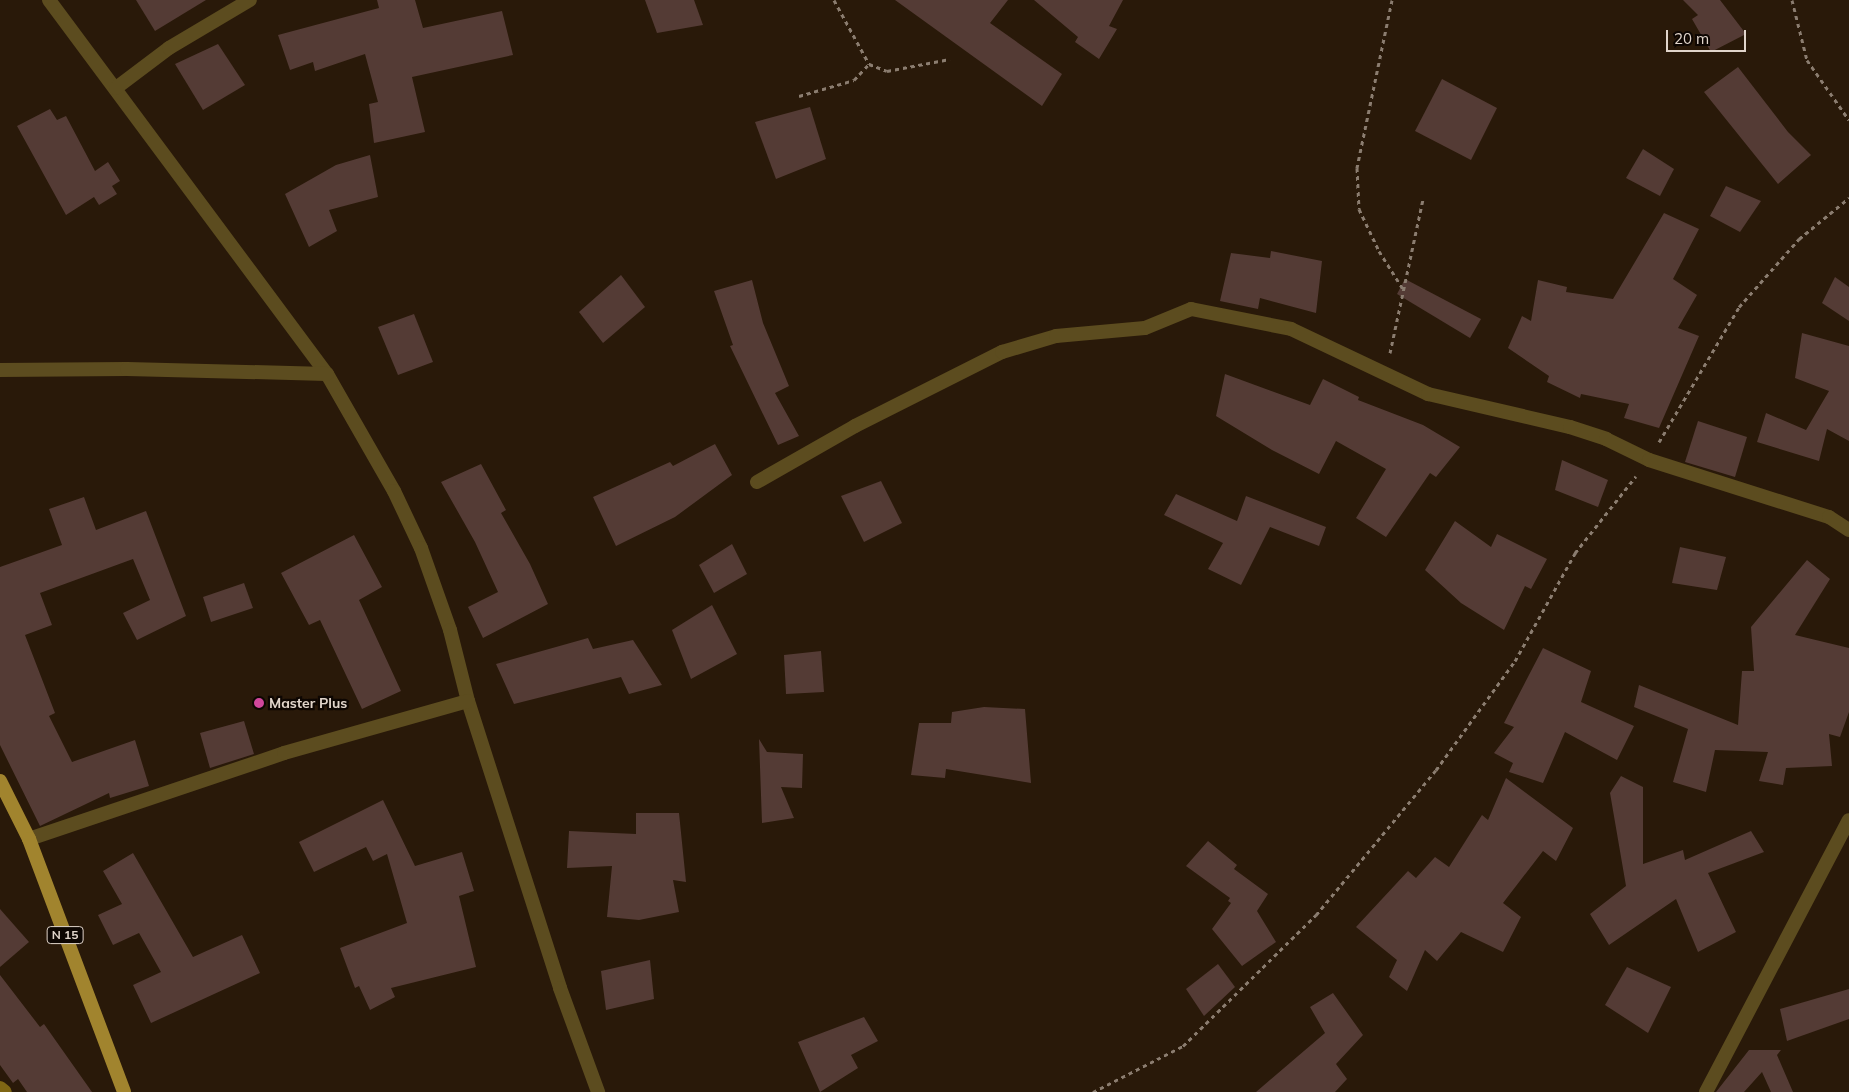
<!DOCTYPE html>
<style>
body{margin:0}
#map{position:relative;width:1849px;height:1092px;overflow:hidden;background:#291909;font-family:Mulish,sans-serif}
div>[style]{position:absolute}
.building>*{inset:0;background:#543b35}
.path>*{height:3px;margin-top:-1.5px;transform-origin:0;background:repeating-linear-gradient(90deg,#8b7d70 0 4px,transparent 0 8px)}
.minor>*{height:14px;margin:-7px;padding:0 7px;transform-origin:7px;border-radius:7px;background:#5c4c1f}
.secondary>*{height:14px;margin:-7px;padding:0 7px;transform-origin:7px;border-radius:7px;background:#7f6614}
.trunk>*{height:14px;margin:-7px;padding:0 7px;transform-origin:7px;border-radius:7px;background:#a1842e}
.dots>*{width:14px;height:14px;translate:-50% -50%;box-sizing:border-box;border:2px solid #0d0602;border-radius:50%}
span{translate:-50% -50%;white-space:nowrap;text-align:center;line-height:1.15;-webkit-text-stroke:4.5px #0d0602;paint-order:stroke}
.shield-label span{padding:1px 4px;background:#0d0602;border:1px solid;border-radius:4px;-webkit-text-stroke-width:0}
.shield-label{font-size:12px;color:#e1d5cb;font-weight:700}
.poi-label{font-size:14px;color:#e1d5cb;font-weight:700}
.left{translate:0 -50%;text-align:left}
.scale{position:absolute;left:1666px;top:30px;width:80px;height:22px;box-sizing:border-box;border:2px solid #e1d5cb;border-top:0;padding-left:6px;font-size:15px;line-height:18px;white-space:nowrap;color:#e1d5cb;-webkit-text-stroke:4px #0d0602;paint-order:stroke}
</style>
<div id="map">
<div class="building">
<i style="clip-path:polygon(136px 0,206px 0,155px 31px)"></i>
<i style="clip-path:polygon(377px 0,415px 0,423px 28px,502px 11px,513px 55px,412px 77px,425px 132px,374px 143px,369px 104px,378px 102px,365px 54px,315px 71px,313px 62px,290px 70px,278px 35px,379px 8px)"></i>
<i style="clip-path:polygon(645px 0,694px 0,703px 25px,657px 33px)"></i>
<i style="clip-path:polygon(895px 0,1008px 0,990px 23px,1062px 74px,1042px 106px)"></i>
<i style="clip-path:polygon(1034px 0,1123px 0,1109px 26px,1117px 29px,1099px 59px,1075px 42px,1078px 37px)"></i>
<i style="clip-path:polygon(1683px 0,1720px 0,1746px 34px,1711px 52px,1692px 19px,1698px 15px)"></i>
<i style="clip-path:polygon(218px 44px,245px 85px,203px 110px,175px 64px)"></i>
<i style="clip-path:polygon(1738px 67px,1788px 132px,1811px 155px,1778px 184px,1704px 92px)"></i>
<i style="clip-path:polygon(1442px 79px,1497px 108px,1471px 160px,1415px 131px)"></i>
<i style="clip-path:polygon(810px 107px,826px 159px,776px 179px,755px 122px)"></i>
<i style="clip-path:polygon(50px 109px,57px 120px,66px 116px,95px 171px,108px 162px,120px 181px,112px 186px,117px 194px,99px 205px,94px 197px,66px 215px,17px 126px)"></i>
<i style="clip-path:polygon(1643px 149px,1674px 169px,1660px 196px,1626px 178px)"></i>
<i style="clip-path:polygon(370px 155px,378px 197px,329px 210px,337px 231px,309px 247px,285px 194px,336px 165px)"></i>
<i style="clip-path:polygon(1726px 186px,1761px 201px,1740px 232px,1710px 216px)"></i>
<i style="clip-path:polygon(1664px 213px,1699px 229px,1673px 279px,1697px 295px,1678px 328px,1699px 336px,1659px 428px,1624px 418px,1629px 404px,1581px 394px,1580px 398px,1547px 382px,1549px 376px,1508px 348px,1522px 316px,1531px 321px,1538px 280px,1567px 287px,1566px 292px,1613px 299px)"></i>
<i style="clip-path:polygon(1271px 251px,1322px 261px,1316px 313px,1260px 298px,1258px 309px,1220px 301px,1231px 253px,1270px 258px)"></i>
<i style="clip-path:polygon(621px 275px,645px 307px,603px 343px,579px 312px)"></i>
<i style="clip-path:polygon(1835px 277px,1849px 287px,1849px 321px,1822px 303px)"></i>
<i style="clip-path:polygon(1405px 279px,1481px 319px,1470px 338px,1397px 294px)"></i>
<i style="clip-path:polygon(752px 280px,763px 323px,789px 386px,775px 393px,799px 436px,778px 445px,730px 346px,733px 345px,714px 291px)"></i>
<i style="clip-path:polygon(414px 314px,433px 362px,398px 375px,378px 327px)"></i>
<i style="clip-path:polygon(1802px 333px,1849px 346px,1849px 441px,1827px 429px,1819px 461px,1757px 442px,1766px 413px,1806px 430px,1829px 391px,1795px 378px)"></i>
<i style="clip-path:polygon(1225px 374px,1310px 405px,1323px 379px,1359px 397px,1358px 400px,1423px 425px,1460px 447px,1436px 477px,1430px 473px,1386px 537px,1356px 518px,1386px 469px,1336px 441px,1319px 474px,1272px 450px,1216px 416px)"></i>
<i style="clip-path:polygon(1698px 421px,1747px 437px,1735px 477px,1685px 462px)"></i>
<i style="clip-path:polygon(715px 444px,732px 475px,675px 517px,616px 546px,593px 497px,670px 462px,673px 466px)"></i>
<i style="clip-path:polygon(1562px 460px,1608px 480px,1598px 507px,1555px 490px)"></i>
<i style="clip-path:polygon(481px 464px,506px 510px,501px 513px,530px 564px,548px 604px,483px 638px,468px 607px,498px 592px,475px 542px,441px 482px)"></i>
<i style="clip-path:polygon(881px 481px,902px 523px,864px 542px,841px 496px)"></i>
<i style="clip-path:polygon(1176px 494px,1237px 521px,1246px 496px,1326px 527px,1319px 546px,1270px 527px,1241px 585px,1208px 569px,1223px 543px,1164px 515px)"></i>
<i style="clip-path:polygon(84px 497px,96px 530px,146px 511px,186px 616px,137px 640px,123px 613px,150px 600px,133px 559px,40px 593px,52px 625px,25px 635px,55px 713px,49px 716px,72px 762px,135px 740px,149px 786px,110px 798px,109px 793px,40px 826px,0 745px,0 567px,62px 545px,49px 509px)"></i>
<i style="clip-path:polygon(1455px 521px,1491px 547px,1497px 534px,1547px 559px,1531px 589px,1525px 586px,1504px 630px,1461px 603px,1425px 570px)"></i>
<i style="clip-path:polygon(354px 535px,382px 587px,359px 600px,401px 691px,362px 709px,320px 620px,309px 625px,281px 573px)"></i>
<i style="clip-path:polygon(732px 544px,747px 574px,714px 593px,699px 565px)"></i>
<i style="clip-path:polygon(1680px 547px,1726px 557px,1717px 590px,1672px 583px)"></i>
<i style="clip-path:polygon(1807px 560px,1830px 579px,1795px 635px,1849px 648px,1849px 712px,1840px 737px,1829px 734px,1832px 766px,1786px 768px,1783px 785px,1759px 781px,1768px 752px,1715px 750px,1706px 792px,1673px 782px,1688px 729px,1634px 707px,1639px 685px,1738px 725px,1742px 671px,1754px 671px,1751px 627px)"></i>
<i style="clip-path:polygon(244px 583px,253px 608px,211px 622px,203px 597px)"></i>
<i style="clip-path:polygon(712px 605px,737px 654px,691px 679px,672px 630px)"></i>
<i style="clip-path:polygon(588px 638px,593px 649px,633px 640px,662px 685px,629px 694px,621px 677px,514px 704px,496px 664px)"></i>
<i style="clip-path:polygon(1543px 648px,1591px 671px,1581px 702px,1634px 726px,1617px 760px,1565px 732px,1543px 783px,1509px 772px,1513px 763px,1494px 753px,1514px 727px,1504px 723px)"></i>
<i style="clip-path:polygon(821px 651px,824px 692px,786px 694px,784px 655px)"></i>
<i style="clip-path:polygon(984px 707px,1025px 709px,1031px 783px,946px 769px,945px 778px,911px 775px,919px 723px,951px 723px,952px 712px)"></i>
<i style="clip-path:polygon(244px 721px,254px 754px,210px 768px,200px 733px)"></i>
<i style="clip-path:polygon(759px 739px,767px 752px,803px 754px,802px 788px,781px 787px,794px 818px,762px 823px)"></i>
<i style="clip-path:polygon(1621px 776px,1643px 787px,1643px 864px,1683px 850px,1685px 860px,1751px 831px,1764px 852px,1708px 873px,1736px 932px,1698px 952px,1676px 899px,1609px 945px,1590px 914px,1626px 886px,1610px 793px)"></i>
<i style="clip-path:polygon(1506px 778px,1573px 828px,1556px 861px,1543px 851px,1503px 903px,1521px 917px,1503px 952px,1461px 932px,1437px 961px,1425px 950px,1407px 991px,1389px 977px,1397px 960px,1356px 927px,1408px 871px,1416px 878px,1435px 857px,1449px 867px,1482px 815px,1488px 820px)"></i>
<i style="clip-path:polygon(383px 800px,415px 866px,462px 852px,474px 891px,459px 896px,476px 967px,391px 988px,395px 997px,370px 1010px,359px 986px,355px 988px,340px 948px,407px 923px,387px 854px,373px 861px,366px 847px,314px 872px,299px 842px)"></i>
<i style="clip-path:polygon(636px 813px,679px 813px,686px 882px,673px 880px,679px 912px,639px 920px,607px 917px,612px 866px,567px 868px,569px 831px,636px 834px)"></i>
<i style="clip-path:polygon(1208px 841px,1237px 865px,1234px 869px,1268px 894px,1257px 911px,1276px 942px,1242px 966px,1212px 929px,1231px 903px,1228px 901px,1230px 898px,1186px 866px)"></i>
<i style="clip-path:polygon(133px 853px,193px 957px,242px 935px,260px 973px,151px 1023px,133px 985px,161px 972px,139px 933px,113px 945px,98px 915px,122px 904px,103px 871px)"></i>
<i style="clip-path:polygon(0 909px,29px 942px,0 967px)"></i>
<i style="clip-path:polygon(650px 960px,654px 999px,606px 1010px,601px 971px)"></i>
<i style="clip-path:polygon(1218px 964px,1235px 987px,1204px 1016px,1186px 989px)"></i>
<i style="clip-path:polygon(1627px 967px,1671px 987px,1648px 1033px,1605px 1005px)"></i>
<i style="clip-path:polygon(0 975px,40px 1027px,44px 1024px,92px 1092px,27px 1092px,18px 1079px,13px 1083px,0 1065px)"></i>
<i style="clip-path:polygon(1849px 989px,1849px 1019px,1787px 1041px,1780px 1009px)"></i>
<i style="clip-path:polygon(1333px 993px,1363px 1035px,1336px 1064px,1347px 1079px,1335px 1092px,1256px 1092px,1325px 1033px,1310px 1007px)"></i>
<i style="clip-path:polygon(864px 1017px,878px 1041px,851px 1055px,858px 1068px,820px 1092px,798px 1042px)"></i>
<i style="clip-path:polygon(1749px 1050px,1781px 1050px,1777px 1055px,1793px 1092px,1771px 1092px,1762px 1072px,1744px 1092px,1716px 1092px)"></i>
</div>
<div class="path">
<i style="left:834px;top:0;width:73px;rotate:61.3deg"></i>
<i style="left:869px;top:64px;width:19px;rotate:21deg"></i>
<i style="left:887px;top:71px;width:64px;rotate:-10.8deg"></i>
<i style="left:1392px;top:0;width:172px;rotate:101.8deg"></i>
<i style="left:1357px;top:168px;width:41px;rotate:87.2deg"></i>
<i style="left:1359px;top:209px;width:47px;rotate:64.5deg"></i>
<i style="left:1379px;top:251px;width:45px;rotate:57.7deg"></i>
<i style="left:1792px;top:0;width:62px;rotate:76deg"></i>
<i style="left:1807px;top:60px;width:73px;rotate:55deg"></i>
<i style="left:799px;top:96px;width:57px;rotate:-16.2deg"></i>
<i style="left:854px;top:80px;width:22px;rotate:-47deg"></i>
<i style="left:1390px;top:353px;width:157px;rotate:-77.9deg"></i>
<i style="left:1659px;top:442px;width:157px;rotate:-59.3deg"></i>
<i style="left:1739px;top:307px;width:91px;rotate:-48.6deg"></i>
<i style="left:1799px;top:239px;width:65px;rotate:-39.4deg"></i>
<i style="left:1093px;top:1092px;width:101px;rotate:-27.1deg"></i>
<i style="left:1183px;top:1046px;width:187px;rotate:-44.6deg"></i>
<i style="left:1316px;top:915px;width:188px;rotate:-50.4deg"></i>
<i style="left:1436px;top:770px;width:135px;rotate:-54.1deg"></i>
<i style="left:1515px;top:661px;width:124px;rotate:-60.9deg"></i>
<i style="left:1575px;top:553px;width:98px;rotate:-51.6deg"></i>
</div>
<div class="minor">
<i style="left:49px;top:0;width:466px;rotate:53.4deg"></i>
<i style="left:327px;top:374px;width:135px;rotate:60.2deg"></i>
<i style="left:394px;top:491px;width:63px;rotate:64.7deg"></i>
<i style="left:421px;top:548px;width:87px;rotate:70.5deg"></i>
<i style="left:450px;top:630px;width:73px;rotate:75.8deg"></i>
<i style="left:468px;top:701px;width:301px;rotate:72.2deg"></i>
<i style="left:560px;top:988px;width:111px;rotate:69.9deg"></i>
<i style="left:116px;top:88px;width:66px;rotate:-37deg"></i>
<i style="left:169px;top:48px;width:94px;rotate:-30.7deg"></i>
<i style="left:0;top:370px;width:127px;rotate:-0.5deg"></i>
<i style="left:127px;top:369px;width:200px;rotate:1.4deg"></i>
<i style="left:757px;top:482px;width:113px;rotate:-29.7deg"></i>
<i style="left:855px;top:426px;width:165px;rotate:-26.7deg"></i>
<i style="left:1002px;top:352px;width:56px;rotate:-16.5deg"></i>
<i style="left:1056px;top:336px;width:89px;rotate:-5.1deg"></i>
<i style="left:1145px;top:328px;width:50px;rotate:-22.4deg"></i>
<i style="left:1191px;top:309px;width:102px;rotate:11.3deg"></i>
<i style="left:1291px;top:329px;width:152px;rotate:25.4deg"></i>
<i style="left:1428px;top:394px;width:146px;rotate:13.1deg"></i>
<i style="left:1570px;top:427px;width:38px;rotate:18deg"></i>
<i style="left:1606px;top:439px;width:48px;rotate:26deg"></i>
<i style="left:1649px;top:460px;width:189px;rotate:17.6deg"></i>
<i style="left:1829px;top:517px;width:24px;rotate:33deg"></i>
<i style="left:29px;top:839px;width:269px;rotate:-18.6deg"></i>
<i style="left:284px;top:753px;width:191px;rotate:-15.8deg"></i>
<i style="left:1706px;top:1092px;width:307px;rotate:-62.3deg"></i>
</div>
<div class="secondary">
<i style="left:0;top:1088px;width:6px;rotate:39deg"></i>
</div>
<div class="trunk">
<i style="left:0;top:781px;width:65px;rotate:63.4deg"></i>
<i style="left:29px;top:839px;width:270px;rotate:69.4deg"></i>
</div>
<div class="dots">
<i style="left:259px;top:703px;background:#d1479c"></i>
</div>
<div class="shield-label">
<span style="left:65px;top:935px">N 15</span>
</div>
<div class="poi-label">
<span class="left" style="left:269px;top:703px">Master Plus</span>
</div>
<div class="scale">20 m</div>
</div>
